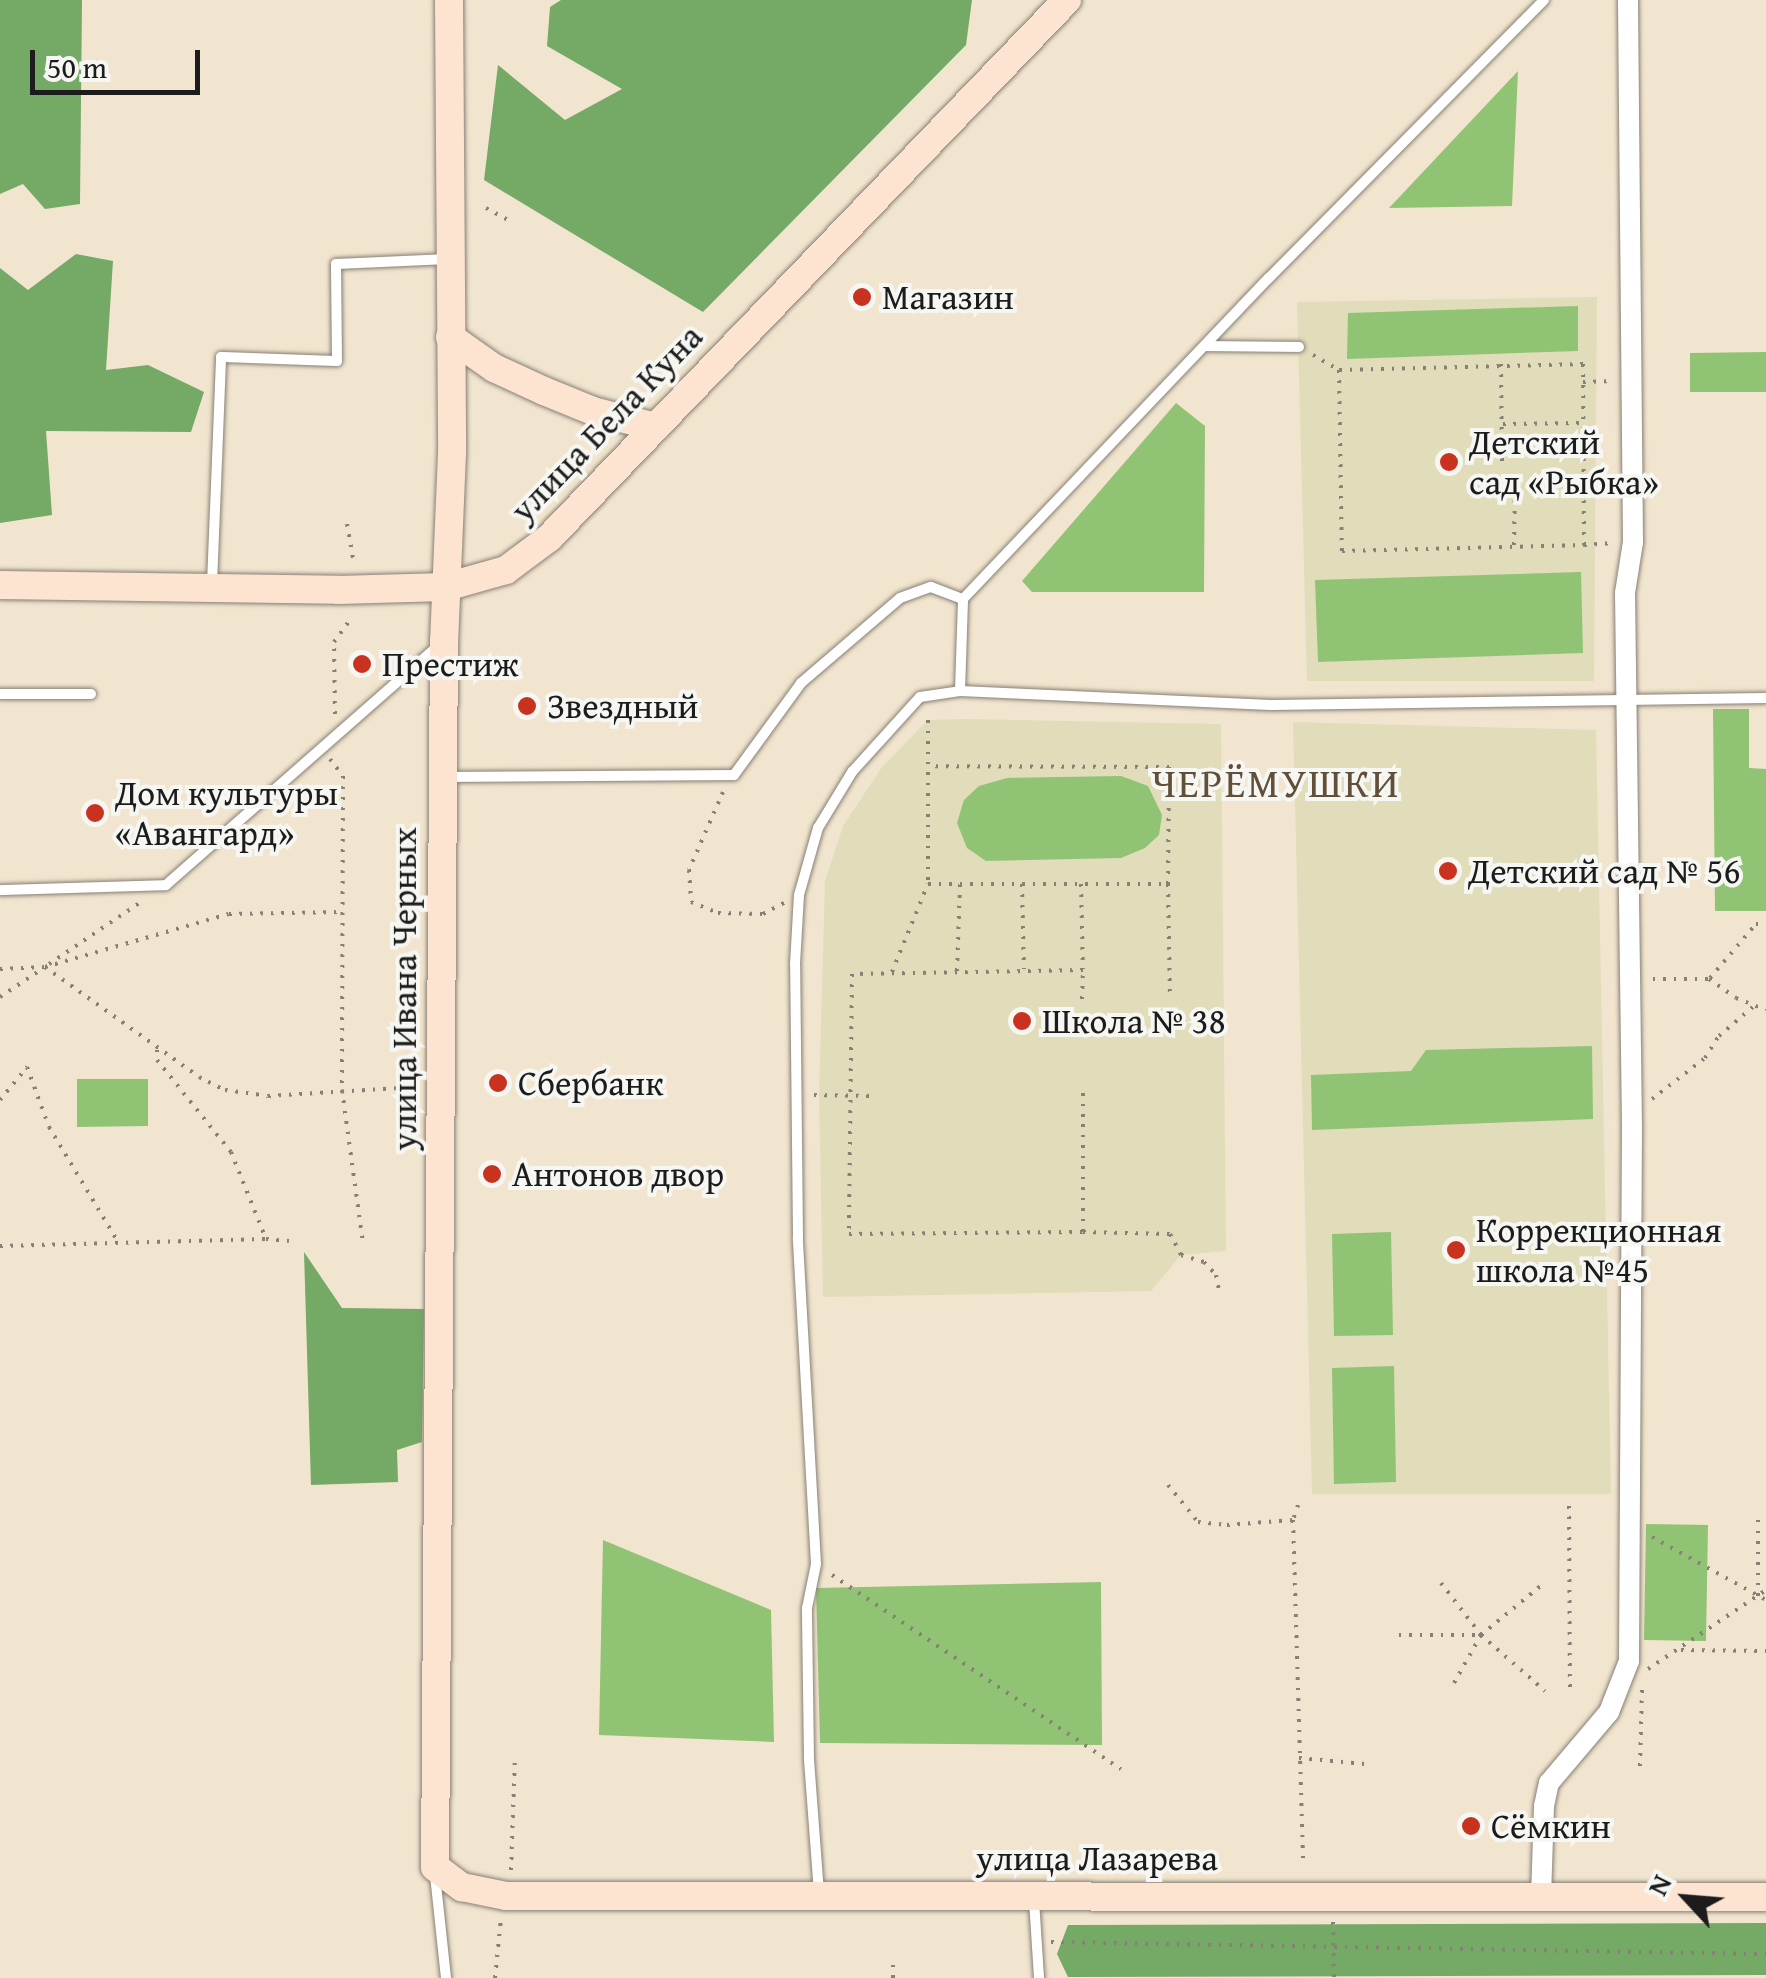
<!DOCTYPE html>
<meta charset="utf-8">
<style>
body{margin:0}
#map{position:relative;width:1766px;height:1978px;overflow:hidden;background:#f2e5cf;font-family:"Gentium Book Plus",serif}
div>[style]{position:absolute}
.built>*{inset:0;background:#e1dcba}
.green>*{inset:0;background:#91c374}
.forest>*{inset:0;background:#74a966}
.path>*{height:4px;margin-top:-2px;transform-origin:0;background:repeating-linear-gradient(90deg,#878076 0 2.5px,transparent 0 10.5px)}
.roads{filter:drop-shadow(0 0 2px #878076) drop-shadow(0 0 2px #878076)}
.lane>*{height:10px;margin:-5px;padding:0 5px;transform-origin:5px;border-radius:5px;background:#fff}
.street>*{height:20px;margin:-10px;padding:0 10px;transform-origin:10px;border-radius:10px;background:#fff}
.secondary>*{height:28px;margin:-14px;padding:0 14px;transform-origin:14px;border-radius:14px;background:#fde4d1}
.dots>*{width:28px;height:28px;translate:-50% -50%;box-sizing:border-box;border:5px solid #f6f6f2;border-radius:50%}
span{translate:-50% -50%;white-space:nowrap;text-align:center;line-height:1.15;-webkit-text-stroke:8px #f6f6f2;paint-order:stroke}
.poi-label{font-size:35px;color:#1c1c1c}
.left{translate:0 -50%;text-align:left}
.street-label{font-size:35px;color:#1c1c1c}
.quarter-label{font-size:40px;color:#624f3a;letter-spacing:2.5px}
.north{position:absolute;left:1636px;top:1848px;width:100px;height:100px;-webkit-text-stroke:8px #f6f6f2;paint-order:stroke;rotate:296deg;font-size:28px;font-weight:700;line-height:40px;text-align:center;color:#1c1c1c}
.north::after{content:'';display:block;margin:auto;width:35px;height:45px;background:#1c1c1c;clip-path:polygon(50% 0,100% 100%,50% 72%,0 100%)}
.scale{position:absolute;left:30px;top:50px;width:170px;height:45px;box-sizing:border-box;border:5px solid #1c1c1c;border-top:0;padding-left:12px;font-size:30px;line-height:35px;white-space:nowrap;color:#1c1c1c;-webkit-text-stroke:8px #f6f6f2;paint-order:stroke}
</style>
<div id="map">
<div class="built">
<i style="clip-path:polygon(1597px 297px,1594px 681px,1307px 681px,1297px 302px)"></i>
<i style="clip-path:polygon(966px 719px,1221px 724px,1226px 1251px,1181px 1255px,1151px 1291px,823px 1297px,819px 1095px,825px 881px,843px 826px,882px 767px,928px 720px)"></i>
<i style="clip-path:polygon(1293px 722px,1596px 730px,1611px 1494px,1312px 1494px)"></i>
</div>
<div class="green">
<i style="clip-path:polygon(1518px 71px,1512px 206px,1389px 208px)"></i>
<i style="clip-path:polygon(1578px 306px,1578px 351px,1347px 359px,1348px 313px)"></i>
<i style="clip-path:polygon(1766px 352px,1766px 392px,1690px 392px,1690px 353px)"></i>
<i style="clip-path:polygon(1176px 403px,1205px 426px,1204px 592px,1032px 592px,1022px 581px)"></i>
<i style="clip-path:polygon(1581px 572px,1583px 653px,1318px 662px,1315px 580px)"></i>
<i style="clip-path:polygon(1713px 709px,1749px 709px,1749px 768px,1766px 769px,1766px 911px,1715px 911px)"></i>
<i style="clip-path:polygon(1121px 776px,1148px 786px,1162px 815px,1159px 835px,1145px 848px,1121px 858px,986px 861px,967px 848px,957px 823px,964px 800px,979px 786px,1007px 778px)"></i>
<i style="clip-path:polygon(1592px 1046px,1593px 1119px,1312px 1130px,1311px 1075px,1411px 1071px,1426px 1050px)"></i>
<i style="clip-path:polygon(77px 1079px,148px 1079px,148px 1126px,77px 1127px)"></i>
<i style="clip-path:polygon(1391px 1232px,1393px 1335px,1334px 1336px,1332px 1234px)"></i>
<i style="clip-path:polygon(1394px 1366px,1396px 1482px,1334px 1484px,1332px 1368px)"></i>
<i style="clip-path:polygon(1646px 1524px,1708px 1525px,1706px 1641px,1644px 1640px)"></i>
<i style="clip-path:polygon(603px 1540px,771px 1610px,774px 1742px,599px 1735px)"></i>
<i style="clip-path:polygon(1101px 1582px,1102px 1745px,820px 1743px,816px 1588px)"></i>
</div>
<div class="forest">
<i style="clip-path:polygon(0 0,82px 0,80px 204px,45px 209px,23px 184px,0 194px)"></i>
<i style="clip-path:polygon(561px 0,972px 0,966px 45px,703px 312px,484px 180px,498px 65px,565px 120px,622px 89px,547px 46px,550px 7px)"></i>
<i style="clip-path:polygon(76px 254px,113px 261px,106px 370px,148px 365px,204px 392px,191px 432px,46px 431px,52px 515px,0 523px,0 268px,28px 290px)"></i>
<i style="clip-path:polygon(304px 1252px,342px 1308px,424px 1309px,422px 1442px,397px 1450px,398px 1482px,311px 1485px)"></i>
<i style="clip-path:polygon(1766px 1923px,1766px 1975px,1068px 1977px,1057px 1954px,1068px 1925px)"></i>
</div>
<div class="path">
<i style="left:486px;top:208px;width:25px;rotate:29deg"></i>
<i style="left:1313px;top:355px;width:30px;rotate:30deg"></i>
<i style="left:1501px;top:364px;width:103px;rotate:89.4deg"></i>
<i style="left:1583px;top:382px;width:30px;rotate:-2deg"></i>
<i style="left:1503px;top:424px;width:80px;rotate:-0.7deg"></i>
<i style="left:347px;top:524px;width:41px;rotate:80.1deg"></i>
<i style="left:1514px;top:545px;width:56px;rotate:-89deg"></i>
<i style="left:1584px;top:545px;width:181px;rotate:-90.3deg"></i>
<i style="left:1583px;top:364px;width:244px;rotate:178.6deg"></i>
<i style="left:1339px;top:370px;width:181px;rotate:89.1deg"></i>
<i style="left:1342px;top:551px;width:242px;rotate:-1.4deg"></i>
<i style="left:1584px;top:545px;width:29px;rotate:-4deg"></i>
<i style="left:335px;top:714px;width:72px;rotate:-90.8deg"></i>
<i style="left:334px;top:642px;width:29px;rotate:-54deg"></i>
<i style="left:928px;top:720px;width:164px;rotate:90deg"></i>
<i style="left:928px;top:884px;width:240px"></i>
<i style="left:1168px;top:884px;width:117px;rotate:-89.5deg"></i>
<i style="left:1169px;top:767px;width:241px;rotate:-179.8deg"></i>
<i style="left:330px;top:759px;width:21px;rotate:53deg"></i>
<i style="left:343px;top:776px;width:314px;rotate:90.2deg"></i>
<i style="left:342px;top:1090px;width:154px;rotate:82.2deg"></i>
<i style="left:723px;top:792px;width:85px;rotate:113.6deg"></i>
<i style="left:689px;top:870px;width:32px;rotate:86deg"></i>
<i style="left:691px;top:902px;width:29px;rotate:22deg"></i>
<i style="left:718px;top:913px;width:45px;rotate:1.3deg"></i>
<i style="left:763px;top:914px;width:24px;rotate:-28deg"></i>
<i style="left:1022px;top:884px;width:85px;rotate:88.7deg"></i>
<i style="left:1081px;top:884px;width:85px;rotate:88.7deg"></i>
<i style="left:1168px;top:884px;width:114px;rotate:89deg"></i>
<i style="left:49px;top:964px;width:111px;rotate:-34deg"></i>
<i style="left:45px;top:967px;width:189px;rotate:35.5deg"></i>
<i style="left:199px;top:1077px;width:29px;rotate:27deg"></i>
<i style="left:225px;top:1090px;width:43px;rotate:7.9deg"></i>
<i style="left:268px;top:1096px;width:148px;rotate:-3.5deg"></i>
<i style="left:0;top:969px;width:45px;rotate:-2.5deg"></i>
<i style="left:45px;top:967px;width:191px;rotate:-16.1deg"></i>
<i style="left:229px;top:914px;width:114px;rotate:-1deg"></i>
<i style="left:957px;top:971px;width:87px;rotate:-88deg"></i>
<i style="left:892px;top:972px;width:95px;rotate:-67.8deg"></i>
<i style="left:1710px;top:978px;width:71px;rotate:-49.6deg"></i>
<i style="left:1756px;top:924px;width:10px"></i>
<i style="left:1653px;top:979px;width:56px"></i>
<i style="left:1709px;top:979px;width:33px;rotate:35deg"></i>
<i style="left:1736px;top:998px;width:32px;rotate:22deg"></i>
<i style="left:0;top:997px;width:50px;rotate:-33.7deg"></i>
<i style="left:1082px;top:999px;width:29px;rotate:-88deg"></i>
<i style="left:1083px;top:970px;width:231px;rotate:179deg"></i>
<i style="left:852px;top:974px;width:260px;rotate:90.7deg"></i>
<i style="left:849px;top:1234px;width:234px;rotate:-0.5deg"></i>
<i style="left:1083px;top:1232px;width:145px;rotate:-90deg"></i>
<i style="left:157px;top:1050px;width:10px;rotate:90deg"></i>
<i style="left:157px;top:1060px;width:118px;rotate:51.2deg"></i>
<i style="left:231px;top:1152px;width:94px;rotate:68.1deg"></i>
<i style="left:266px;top:1239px;width:23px;rotate:5deg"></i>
<i style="left:27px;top:1067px;width:64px;rotate:69.9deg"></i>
<i style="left:49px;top:1127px;width:134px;rotate:59deg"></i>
<i style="left:814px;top:1095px;width:58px;rotate:1deg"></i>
<i style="left:1652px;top:1099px;width:67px;rotate:-37.7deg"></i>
<i style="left:1705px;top:1058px;width:26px;rotate:-58deg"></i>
<i style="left:1719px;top:1036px;width:48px;rotate:-40.7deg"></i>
<i style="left:0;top:1100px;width:43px;rotate:-50.7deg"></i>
<i style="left:1083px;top:1232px;width:87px;rotate:1.3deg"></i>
<i style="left:1170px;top:1234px;width:24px;rotate:62deg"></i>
<i style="left:1181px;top:1255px;width:24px;rotate:17deg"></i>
<i style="left:1204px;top:1262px;width:18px;rotate:47deg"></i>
<i style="left:1216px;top:1275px;width:16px;rotate:79deg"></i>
<i style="left:0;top:1246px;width:266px;rotate:-1.5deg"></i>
<i style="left:1168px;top:1485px;width:48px;rotate:51deg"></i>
<i style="left:1198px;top:1522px;width:29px;rotate:6deg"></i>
<i style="left:1227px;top:1525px;width:66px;rotate:-4.3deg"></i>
<i style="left:1298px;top:1505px;width:16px;rotate:108deg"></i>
<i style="left:1293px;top:1520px;width:345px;rotate:88.3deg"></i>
<i style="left:1569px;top:1506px;width:185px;rotate:89.7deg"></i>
<i style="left:1652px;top:1537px;width:130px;rotate:28.9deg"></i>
<i style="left:832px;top:1575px;width:348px;rotate:33.9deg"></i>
<i style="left:1441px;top:1583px;width:66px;rotate:52.4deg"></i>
<i style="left:1481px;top:1635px;width:85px;rotate:41.2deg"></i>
<i style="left:1758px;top:1596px;width:84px;rotate:-90deg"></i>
<i style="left:1399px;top:1635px;width:82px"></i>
<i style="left:1481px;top:1635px;width:55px;rotate:119.4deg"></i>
<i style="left:1481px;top:1635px;width:82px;rotate:-39.5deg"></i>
<i style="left:1681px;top:1650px;width:85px;rotate:0.7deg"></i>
<i style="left:1648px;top:1669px;width:142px;rotate:-33.8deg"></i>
<i style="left:1299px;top:1758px;width:66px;rotate:5.2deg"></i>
<i style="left:1640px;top:1766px;width:76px;rotate:-88.5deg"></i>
<i style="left:511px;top:1870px;width:113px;rotate:-88deg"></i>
<i style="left:1333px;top:1922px;width:56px;rotate:89deg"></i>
<i style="left:1051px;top:1942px;width:715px;rotate:0.96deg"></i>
<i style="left:495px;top:1978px;width:60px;rotate:-84.3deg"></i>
<i style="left:893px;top:1978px;width:21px;rotate:-90deg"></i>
</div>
<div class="roads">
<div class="lane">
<i style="left:1205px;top:346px;width:94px;rotate:0.6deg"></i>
<i style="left:212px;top:584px;width:227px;rotate:-87.7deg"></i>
<i style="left:221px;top:357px;width:116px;rotate:2deg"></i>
<i style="left:337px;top:361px;width:97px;rotate:-90.6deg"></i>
<i style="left:336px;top:264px;width:113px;rotate:-2.5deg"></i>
<i style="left:960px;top:691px;width:92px;rotate:-88.1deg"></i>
<i style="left:963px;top:599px;width:443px;rotate:-46.4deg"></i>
<i style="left:1269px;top:278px;width:391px;rotate:-45.3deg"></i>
<i style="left:0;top:694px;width:91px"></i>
<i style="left:447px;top:777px;width:287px;rotate:-0.4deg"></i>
<i style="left:734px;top:775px;width:114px;rotate:-53.9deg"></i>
<i style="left:801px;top:683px;width:130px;rotate:-40.6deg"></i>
<i style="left:900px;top:598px;width:33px;rotate:-20deg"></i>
<i style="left:931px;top:587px;width:34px;rotate:21deg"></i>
<i style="left:0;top:890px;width:166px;rotate:-1.7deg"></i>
<i style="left:166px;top:885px;width:363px;rotate:-41.3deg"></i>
<i style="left:435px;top:1875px;width:104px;rotate:83.9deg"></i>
<i style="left:819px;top:1893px;width:134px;rotate:-94.3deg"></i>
<i style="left:809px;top:1759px;width:151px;rotate:-90.8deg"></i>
<i style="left:807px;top:1608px;width:45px;rotate:-78.4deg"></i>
<i style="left:816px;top:1564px;width:327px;rotate:-93.2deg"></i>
<i style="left:798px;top:1237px;width:273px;rotate:-90.6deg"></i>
<i style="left:795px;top:964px;width:69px;rotate:-86.7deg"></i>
<i style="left:799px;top:895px;width:70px;rotate:-74.2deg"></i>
<i style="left:818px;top:828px;width:66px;rotate:-58.7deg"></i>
<i style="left:852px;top:772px;width:101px;rotate:-47.8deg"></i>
<i style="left:920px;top:697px;width:40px;rotate:-8.5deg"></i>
<i style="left:960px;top:691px;width:311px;rotate:2.6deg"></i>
<i style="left:1271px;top:705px;width:495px;rotate:-0.8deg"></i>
<i style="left:1034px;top:1900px;width:78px;rotate:86.3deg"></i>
</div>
<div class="street">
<i style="left:1541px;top:1897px;width:91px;rotate:-88.1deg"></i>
<i style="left:1544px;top:1806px;width:24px;rotate:-78deg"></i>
<i style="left:1549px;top:1783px;width:93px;rotate:-49.8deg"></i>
<i style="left:1609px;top:1712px;width:55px;rotate:-68.6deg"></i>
<i style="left:1629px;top:1661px;width:534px;rotate:-89.68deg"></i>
<i style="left:1632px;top:1127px;width:534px;rotate:-90.75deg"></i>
<i style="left:1625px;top:593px;width:52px;rotate:-81.1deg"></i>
<i style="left:1633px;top:542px;width:542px;rotate:-90.53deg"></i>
</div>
<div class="secondary">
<i style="left:449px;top:0;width:453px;rotate:89.6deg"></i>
<i style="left:452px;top:453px;width:188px;rotate:92.4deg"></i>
<i style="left:444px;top:641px;width:1226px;rotate:90.42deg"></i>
<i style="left:435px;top:1867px;width:34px;rotate:37deg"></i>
<i style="left:462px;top:1887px;width:45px;rotate:11.6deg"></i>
<i style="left:506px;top:1896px;width:1260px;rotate:0.05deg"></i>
<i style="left:450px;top:337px;width:54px;rotate:35.2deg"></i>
<i style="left:494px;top:368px;width:55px;rotate:24.7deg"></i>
<i style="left:544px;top:391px;width:53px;rotate:22.2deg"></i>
<i style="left:593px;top:411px;width:65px;rotate:14.3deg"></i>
<i style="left:0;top:585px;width:338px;rotate:0.8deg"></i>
<i style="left:338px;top:590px;width:108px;rotate:-1.6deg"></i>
<i style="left:446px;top:587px;width:62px;rotate:-15.8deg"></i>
<i style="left:506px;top:570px;width:54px;rotate:-36.7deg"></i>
<i style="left:549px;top:538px;width:747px;rotate:-46.09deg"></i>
</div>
</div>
<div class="dots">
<i style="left:862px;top:297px;background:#c8321e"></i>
<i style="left:1449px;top:462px;background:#c8321e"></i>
<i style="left:362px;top:664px;background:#c8321e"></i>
<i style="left:527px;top:706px;background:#c8321e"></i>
<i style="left:95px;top:813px;background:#c8321e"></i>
<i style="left:1448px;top:871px;background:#c8321e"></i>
<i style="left:1022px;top:1021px;background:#c8321e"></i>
<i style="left:498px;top:1083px;background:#c8321e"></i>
<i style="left:492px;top:1174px;background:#c8321e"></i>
<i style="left:1456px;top:1250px;background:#c8321e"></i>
<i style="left:1471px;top:1826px;background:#c8321e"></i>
</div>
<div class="poi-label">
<span class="left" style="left:882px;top:297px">Магазин</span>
<span class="left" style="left:1469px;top:462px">Детский<br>сад «Рыбка»</span>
<span class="left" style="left:382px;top:664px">Престиж</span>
<span class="left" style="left:547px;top:706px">Звездный</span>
<span class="left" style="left:115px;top:813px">Дом культуры<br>«Авангард»</span>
<span class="left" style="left:1468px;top:871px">Детский сад № 56</span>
<span class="left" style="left:1042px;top:1021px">Школа № 38</span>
<span class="left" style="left:518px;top:1083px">Сбербанк</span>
<span class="left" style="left:512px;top:1174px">Антонов двор</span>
<span class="left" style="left:1476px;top:1250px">Коррекционная<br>школа №45</span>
<span class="left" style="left:1491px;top:1826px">Сёмкин</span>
</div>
<div class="street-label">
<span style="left:606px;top:423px;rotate:-46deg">улица Бела Куна</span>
<span style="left:404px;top:989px;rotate:-90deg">улица Ивана Черных</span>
<span style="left:1097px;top:1858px">улица Лазарева</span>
</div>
<div class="quarter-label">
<span style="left:1276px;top:783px">ЧЕРЁМУШКИ</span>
</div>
<div class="north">N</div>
<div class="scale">50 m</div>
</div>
